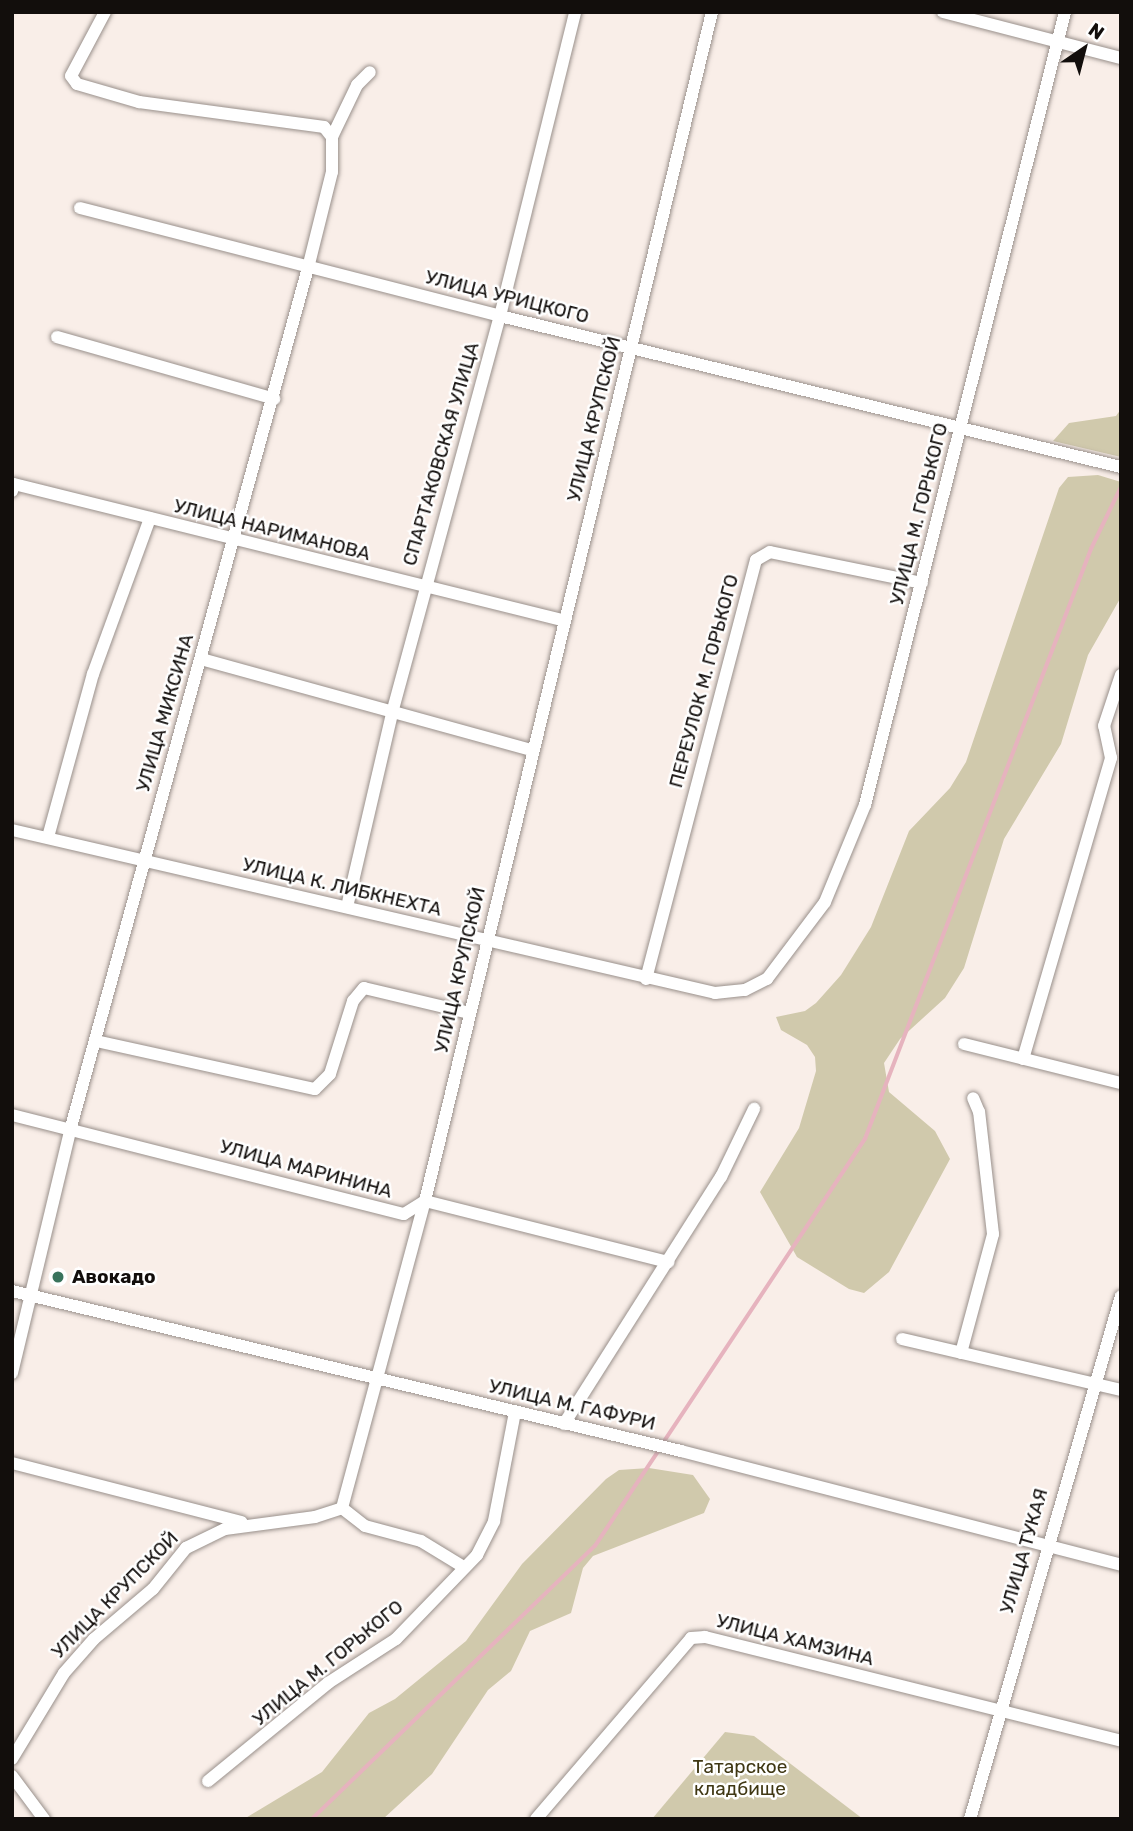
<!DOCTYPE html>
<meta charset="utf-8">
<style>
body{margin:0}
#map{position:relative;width:1133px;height:1831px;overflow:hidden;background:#f9eee8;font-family:Rubik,sans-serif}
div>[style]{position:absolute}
.green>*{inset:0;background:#d0c9ac}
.stream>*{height:3.5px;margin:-1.75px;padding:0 1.75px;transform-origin:1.75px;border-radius:1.75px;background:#e6b3be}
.roads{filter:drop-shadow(0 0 2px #99908b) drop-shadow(0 0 2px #99908b)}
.minor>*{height:12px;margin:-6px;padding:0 6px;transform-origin:6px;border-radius:6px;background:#fff}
.dots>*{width:19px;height:19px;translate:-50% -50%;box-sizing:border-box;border:4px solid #fff;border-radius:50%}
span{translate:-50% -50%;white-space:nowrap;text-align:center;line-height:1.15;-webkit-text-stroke:5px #fff;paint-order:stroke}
.street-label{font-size:19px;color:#120e0c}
.poi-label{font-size:19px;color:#120e0c;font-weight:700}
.left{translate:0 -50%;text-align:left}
.park-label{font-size:19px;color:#3f3713}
.frame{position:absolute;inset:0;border:14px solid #120e0c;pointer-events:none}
.north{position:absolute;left:1049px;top:14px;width:70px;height:70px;-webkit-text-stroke:5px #fff;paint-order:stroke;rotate:35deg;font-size:19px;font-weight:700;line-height:28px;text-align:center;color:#120e0c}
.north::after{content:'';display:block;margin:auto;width:24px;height:32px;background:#120e0c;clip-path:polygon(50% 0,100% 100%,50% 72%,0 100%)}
</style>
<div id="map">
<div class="green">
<i style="clip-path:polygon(1121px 409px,1121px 457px,1053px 441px,1069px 423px,1116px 416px)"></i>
<i style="clip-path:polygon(1098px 475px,1121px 482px,1121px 597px,1088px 655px,1061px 744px,1004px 839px,964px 968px,945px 998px,900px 1039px,884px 1063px,889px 1092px,935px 1131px,950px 1159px,889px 1272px,864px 1293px,849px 1289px,797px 1257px,760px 1192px,799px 1128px,816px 1071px,815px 1057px,807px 1045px,781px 1030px,776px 1017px,805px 1011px,816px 1003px,841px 975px,871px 927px,909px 831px,950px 788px,966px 762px,1059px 488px,1068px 477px)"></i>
<i style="clip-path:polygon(649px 1468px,693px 1475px,710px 1499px,704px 1513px,593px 1556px,583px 1568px,571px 1613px,530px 1631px,511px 1671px,488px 1690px,432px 1774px,383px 1819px,244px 1819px,322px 1772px,369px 1713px,395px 1699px,466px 1641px,522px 1564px,606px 1479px,619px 1470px)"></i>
<i style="clip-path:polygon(725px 1732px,754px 1736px,863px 1819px,652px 1819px)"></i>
</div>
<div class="stream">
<i style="left:663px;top:1443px;width:365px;rotate:-56.4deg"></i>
<i style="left:865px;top:1139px;width:632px;rotate:-69.04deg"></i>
<i style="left:1091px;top:549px;width:69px;rotate:-64.2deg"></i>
<i style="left:312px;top:1819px;width:393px;rotate:-44deg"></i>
<i style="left:595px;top:1546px;width:115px;rotate:-56.3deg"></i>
</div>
<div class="roads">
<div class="minor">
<i style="left:105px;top:12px;width:72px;rotate:118deg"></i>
<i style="left:71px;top:76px;width:10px;rotate:53deg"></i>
<i style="left:77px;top:84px;width:65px;rotate:16.2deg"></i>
<i style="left:139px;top:102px;width:187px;rotate:7.7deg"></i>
<i style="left:324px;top:127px;width:13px;rotate:51deg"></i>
<i style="left:943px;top:12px;width:184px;rotate:14.5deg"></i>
<i style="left:80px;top:208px;width:434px;rotate:14.4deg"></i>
<i style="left:500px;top:316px;width:639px;rotate:13.67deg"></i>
<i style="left:57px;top:337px;width:226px;rotate:15.9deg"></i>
<i style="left:12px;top:491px;width:7px;rotate:-74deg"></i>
<i style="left:14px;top:484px;width:565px;rotate:13.94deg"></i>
<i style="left:201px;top:659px;width:343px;rotate:15.4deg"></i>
<i style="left:12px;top:830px;width:722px;rotate:13.05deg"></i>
<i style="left:715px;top:993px;width:30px;rotate:-6deg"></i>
<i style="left:745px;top:990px;width:25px;rotate:-27deg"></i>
<i style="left:767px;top:979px;width:96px;rotate:-53deg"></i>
<i style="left:825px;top:902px;width:105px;rotate:-67.6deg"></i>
<i style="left:865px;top:805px;width:818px;rotate:-75.84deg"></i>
<i style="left:48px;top:837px;width:169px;rotate:-74.6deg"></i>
<i style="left:93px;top:674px;width:166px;rotate:-69.9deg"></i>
<i style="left:347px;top:907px;width:199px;rotate:-76.9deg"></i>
<i style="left:392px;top:713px;width:411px;rotate:-74.8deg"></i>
<i style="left:500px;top:316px;width:313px;rotate:-76.1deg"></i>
<i style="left:646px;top:979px;width:433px;rotate:-75.3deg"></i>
<i style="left:756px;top:560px;width:16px;rotate:-30deg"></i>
<i style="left:770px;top:552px;width:155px;rotate:11.5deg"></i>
<i style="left:96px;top:1041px;width:224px;rotate:12.4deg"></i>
<i style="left:315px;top:1089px;width:21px;rotate:-45deg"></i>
<i style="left:330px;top:1074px;width:77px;rotate:-72.5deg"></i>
<i style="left:353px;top:1001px;width:17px;rotate:-50deg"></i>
<i style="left:364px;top:988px;width:109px;rotate:13.3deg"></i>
<i style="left:964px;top:1044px;width:162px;rotate:14deg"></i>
<i style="left:1023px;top:1059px;width:314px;rotate:-73.7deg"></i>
<i style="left:1111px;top:758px;width:33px;rotate:-102deg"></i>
<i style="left:1104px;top:726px;width:54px;rotate:-71.6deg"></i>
<i style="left:12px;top:1115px;width:404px;rotate:14.2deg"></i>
<i style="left:404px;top:1214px;width:25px;rotate:-32deg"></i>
<i style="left:425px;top:1201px;width:251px;rotate:14.1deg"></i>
<i style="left:12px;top:1291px;width:688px;rotate:13.45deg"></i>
<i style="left:681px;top:1451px;width:455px;rotate:14.5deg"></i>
<i style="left:902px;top:1339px;width:225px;rotate:13.1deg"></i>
<i style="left:961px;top:1353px;width:123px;rotate:-74.9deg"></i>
<i style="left:993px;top:1234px;width:123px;rotate:-96.5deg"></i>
<i style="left:979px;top:1112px;width:15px;rotate:-113deg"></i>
<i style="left:12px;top:1373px;width:253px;rotate:-76.5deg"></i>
<i style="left:71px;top:1127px;width:891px;rotate:-74.58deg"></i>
<i style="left:308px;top:268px;width:99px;rotate:-76deg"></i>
<i style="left:332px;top:172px;width:35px;rotate:-90deg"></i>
<i style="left:332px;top:137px;width:58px;rotate:-64.3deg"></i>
<i style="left:357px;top:85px;width:18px;rotate:-45deg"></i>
<i style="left:564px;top:1424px;width:293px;rotate:-57.6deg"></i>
<i style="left:721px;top:1177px;width:76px;rotate:-64.1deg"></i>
<i style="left:12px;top:1463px;width:237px;rotate:14.4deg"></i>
<i style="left:342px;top:1508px;width:29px;rotate:38deg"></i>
<i style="left:365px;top:1526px;width:58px;rotate:15deg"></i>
<i style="left:421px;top:1541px;width:48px;rotate:31.4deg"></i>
<i style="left:12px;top:1759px;width:100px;rotate:-58.8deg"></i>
<i style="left:64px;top:1673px;width:45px;rotate:-48.6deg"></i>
<i style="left:94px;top:1639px;width:77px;rotate:-40.3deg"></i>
<i style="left:153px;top:1589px;width:53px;rotate:-51.2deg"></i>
<i style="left:186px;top:1548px;width:43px;rotate:-26deg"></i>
<i style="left:225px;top:1529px;width:91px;rotate:-7.6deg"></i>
<i style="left:315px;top:1517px;width:28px;rotate:-18deg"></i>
<i style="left:342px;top:1508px;width:318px;rotate:-74.9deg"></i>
<i style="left:425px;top:1201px;width:1223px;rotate:-76.43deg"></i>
<i style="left:12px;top:1776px;width:54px;rotate:53.3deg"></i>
<i style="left:208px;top:1781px;width:155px;rotate:-39.2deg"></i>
<i style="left:328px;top:1683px;width:81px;rotate:-32.9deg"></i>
<i style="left:396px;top:1639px;width:117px;rotate:-46deg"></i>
<i style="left:477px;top:1555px;width:38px;rotate:-63deg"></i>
<i style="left:494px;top:1521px;width:111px;rotate:-79.1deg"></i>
<i style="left:536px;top:1819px;width:238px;rotate:-49.4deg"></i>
<i style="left:691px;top:1638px;width:14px;rotate:-4deg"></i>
<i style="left:705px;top:1637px;width:429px;rotate:14deg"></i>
<i style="left:970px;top:1819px;width:544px;rotate:-73.9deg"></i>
</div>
</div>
<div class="dots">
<i style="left:58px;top:1277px;background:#39735c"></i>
</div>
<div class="street-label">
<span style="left:507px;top:297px;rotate:14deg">УЛИЦА УРИЦКОГО</span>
<span style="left:594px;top:419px;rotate:-76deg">УЛИЦА КРУПСКОЙ</span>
<span style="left:441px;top:454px;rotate:-74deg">СПАРТАКОВСКАЯ УЛИЦА</span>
<span style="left:919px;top:514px;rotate:-76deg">УЛИЦА М. ГОРЬКОГО</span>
<span style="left:272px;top:530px;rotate:14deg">УЛИЦА НАРИМАНОВА</span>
<span style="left:704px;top:681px;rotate:-75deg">ПЕРЕУЛОК М. ГОРЬКОГО</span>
<span style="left:165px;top:713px;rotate:-74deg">УЛИЦА МИКСИНА</span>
<span style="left:342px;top:887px;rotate:13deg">УЛИЦА К. ЛИБКНЕХТА</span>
<span style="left:460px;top:970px;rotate:-77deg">УЛИЦА КРУПСКОЙ</span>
<span style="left:306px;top:1169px;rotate:15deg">УЛИЦА МАРИНИНА</span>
<span style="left:572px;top:1405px;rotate:13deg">УЛИЦА М. ГАФУРИ</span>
<span style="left:1024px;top:1551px;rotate:-74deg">УЛИЦА ТУКАЯ</span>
<span style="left:115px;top:1595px;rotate:-45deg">УЛИЦА КРУПСКОЙ</span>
<span style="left:795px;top:1640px;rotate:14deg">УЛИЦА ХАМЗИНА</span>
<span style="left:328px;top:1663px;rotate:-39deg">УЛИЦА М. ГОРЬКОГО</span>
</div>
<div class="poi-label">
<span class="left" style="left:72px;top:1277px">Авокадо</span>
</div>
<div class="park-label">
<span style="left:740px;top:1778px">Татарское<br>кладбище</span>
</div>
<div class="frame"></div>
<div class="north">N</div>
</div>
